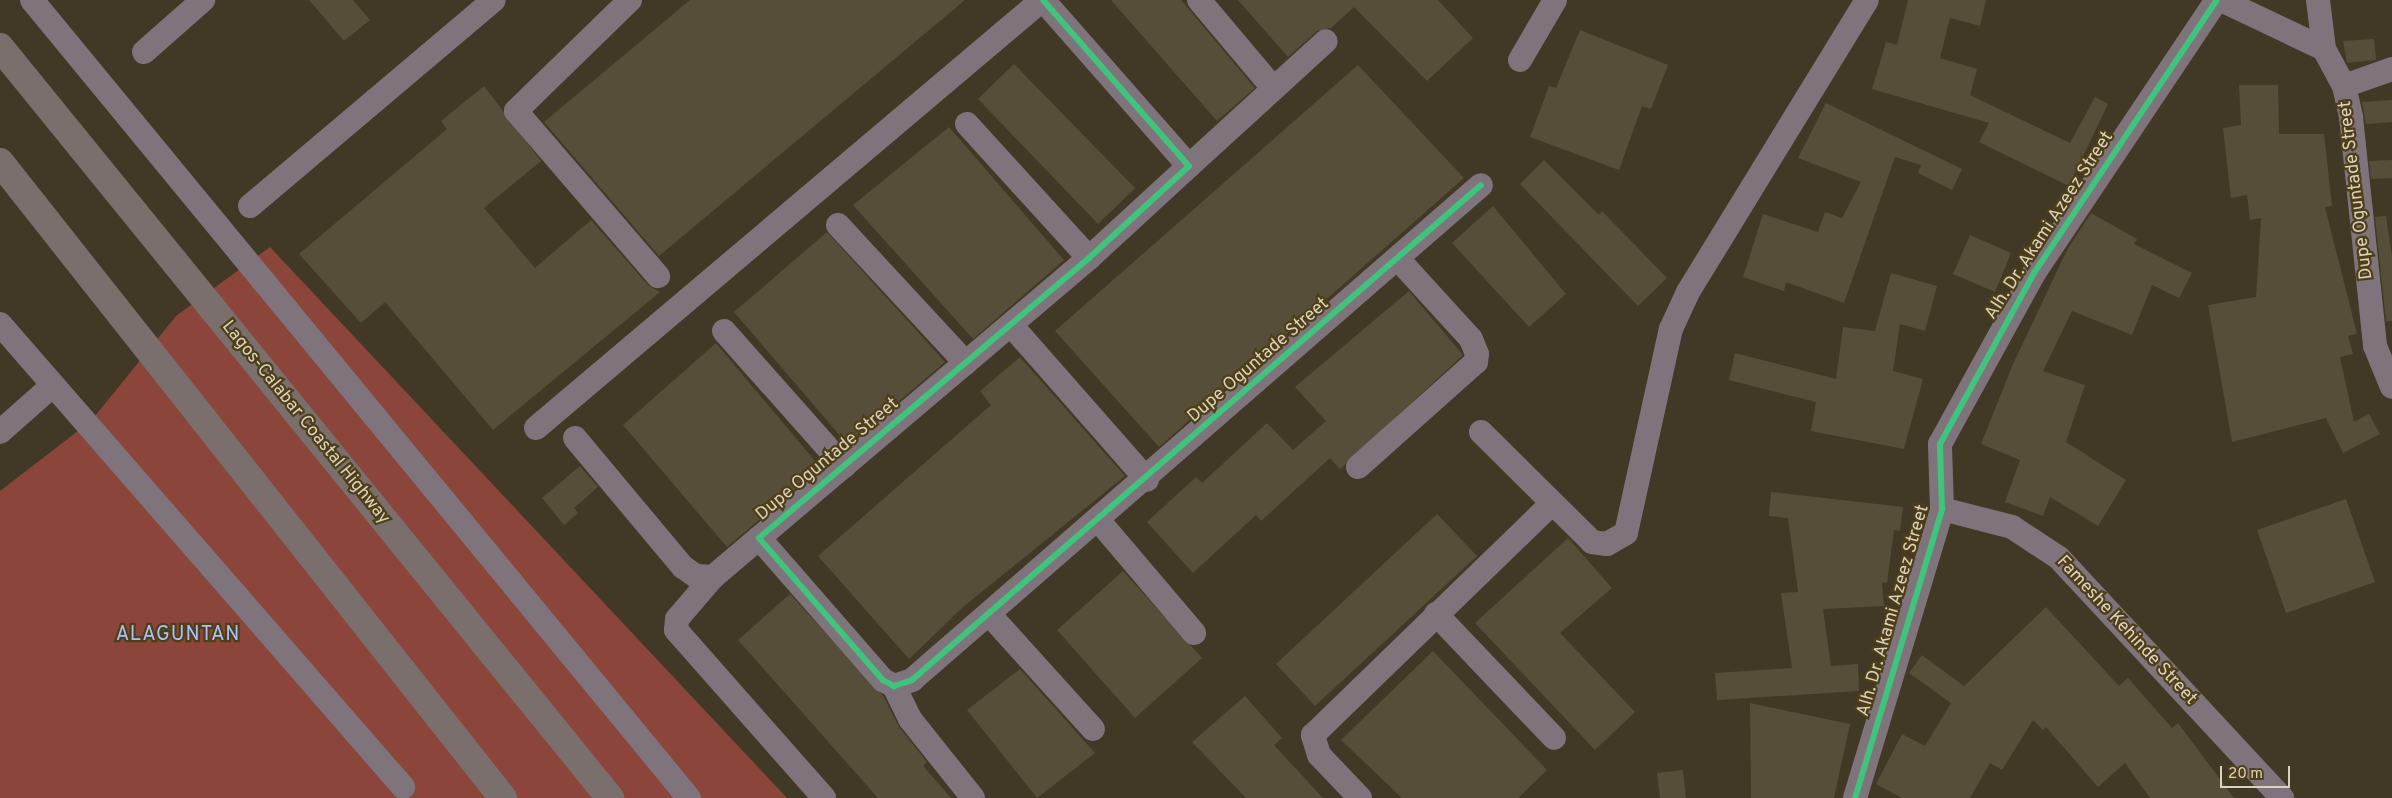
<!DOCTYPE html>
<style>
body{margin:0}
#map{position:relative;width:2392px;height:798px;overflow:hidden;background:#413925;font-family:Overpass,sans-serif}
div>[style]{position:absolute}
.green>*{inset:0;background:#8b453b}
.building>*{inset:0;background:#574e39}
.minor>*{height:24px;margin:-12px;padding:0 12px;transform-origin:12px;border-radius:12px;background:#7f747b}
.highway>*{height:28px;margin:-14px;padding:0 14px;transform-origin:14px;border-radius:14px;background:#7a6f6c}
.cycleway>*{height:6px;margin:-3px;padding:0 3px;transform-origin:3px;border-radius:3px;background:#40c37c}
span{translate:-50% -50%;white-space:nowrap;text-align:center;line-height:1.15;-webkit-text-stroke:4.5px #4e3f18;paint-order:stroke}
.street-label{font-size:18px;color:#dbd2bd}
.quarter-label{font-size:20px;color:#abc0f6;letter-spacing:1px}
.scale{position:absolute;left:2220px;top:766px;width:70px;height:22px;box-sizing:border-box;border:2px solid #dbd2bd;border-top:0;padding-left:6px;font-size:15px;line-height:18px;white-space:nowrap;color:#dbd2bd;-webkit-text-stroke:4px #4e3f18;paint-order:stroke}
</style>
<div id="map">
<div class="green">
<i style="clip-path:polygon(270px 247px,787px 798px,0 798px,0 491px,91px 421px,176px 316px)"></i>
</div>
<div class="building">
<i style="clip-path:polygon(309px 0,353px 0,370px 20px,344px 41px)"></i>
<i style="clip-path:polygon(690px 0,965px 0,659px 256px,544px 122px)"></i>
<i style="clip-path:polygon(1111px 0,1181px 0,1255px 88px,1217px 121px)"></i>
<i style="clip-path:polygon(1238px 0,1438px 0,1473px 38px,1427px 81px,1354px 7px,1331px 28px,1317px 31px,1288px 57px)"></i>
<i style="clip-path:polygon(1908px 0,1986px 0,1980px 26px,1950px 18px,1940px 58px,1977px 69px,1970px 95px,2070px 143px,2095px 97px,2108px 104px,2069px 186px,1979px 142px,1989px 123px,1872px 89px,1886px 42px,1897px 45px)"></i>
<i style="clip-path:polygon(1580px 30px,1668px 65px,1651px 109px,1642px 106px,1619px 170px,1530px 137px,1549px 86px,1556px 88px)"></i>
<i style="clip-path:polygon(2374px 39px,2376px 60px,2347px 63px,2343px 41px)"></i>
<i style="clip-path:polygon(1014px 64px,1135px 188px,1098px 224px,978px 99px)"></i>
<i style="clip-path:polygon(1358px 65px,1464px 178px,1159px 447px,1055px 331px)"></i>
<i style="clip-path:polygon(2239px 85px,2278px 85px,2279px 134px,2324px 134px,2332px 206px,2325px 207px,2357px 334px,2348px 336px,2353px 354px,2340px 357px,2354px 422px,2369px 414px,2380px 434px,2343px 453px,2326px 418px,2232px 442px,2208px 305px,2256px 297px,2261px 218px,2250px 220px,2247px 195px,2231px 198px,2223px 128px,2241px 125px)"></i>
<i style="clip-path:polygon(484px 86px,541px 161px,484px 208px,535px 268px,591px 220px,648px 285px,660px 292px,493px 430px,385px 302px,361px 323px,299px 254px,447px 129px,441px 121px)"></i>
<i style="clip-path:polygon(2392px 100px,2392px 122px,2366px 124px,2362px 102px)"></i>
<i style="clip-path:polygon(1826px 103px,1962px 169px,1952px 190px,1918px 173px,1921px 165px,1895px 157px,1844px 303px,1786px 282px,1784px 291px,1743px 277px,1763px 214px,1818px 232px,1825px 212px,1842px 218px,1861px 182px,1798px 158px)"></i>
<i style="clip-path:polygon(949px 127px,1064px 260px,973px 339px,853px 205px)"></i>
<i style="clip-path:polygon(1544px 160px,1599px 215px,1602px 211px,1667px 278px,1638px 306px,1520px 184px)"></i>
<i style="clip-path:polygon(2392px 160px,2392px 178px,2371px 179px,2369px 161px)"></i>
<i style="clip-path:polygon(1493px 206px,1566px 294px,1529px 327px,1452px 243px)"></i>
<i style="clip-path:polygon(2091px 213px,2137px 239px,2134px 244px,2192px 273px,2179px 298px,2152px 285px,2132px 335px,2072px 311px,2043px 371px,2085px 385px,2066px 442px,2126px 480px,2098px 526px,2050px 497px,2043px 516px,2005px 502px,2020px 460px,1981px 444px,2013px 364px,2067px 250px)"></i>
<i style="clip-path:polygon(2386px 216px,2392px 257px,2392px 321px,2386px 321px,2375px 217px)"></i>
<i style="clip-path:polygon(827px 232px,945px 362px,848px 445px,734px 312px)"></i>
<i style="clip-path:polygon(1970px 235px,2011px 253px,1995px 292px,1953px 274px)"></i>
<i style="clip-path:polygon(1891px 273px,1937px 286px,1925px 331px,1900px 324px,1893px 371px,1923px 379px,1904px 449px,1811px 431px,1816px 402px,1729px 380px,1735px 353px,1836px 379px,1843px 327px,1875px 331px)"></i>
<i style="clip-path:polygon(1409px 291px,1463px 355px,1340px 469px,1330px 458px,1261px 521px,1256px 515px,1193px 573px,1147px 522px,1196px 477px,1202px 483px,1267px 423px,1293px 450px,1326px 421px,1295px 387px)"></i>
<i style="clip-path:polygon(716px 343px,821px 468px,727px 547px,623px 425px)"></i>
<i style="clip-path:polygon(1020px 357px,1125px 476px,963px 607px,909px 659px,818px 556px,991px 405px,980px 391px)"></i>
<i style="clip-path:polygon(580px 466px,598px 487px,574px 508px,578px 513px,564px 525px,542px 498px)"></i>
<i style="clip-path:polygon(1771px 492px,1903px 507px,1900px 531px,1894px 530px,1887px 583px,1882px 582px,1884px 606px,1823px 609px,1831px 666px,1858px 664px,1859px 691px,1717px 700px,1715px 673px,1792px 668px,1781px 593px,1798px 592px,1788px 518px,1769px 516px)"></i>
<i style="clip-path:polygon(2346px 499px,2375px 582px,2286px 613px,2257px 530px)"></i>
<i style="clip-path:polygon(1437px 514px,1477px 556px,1315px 706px,1276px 664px)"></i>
<i style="clip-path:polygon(1568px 538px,1612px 588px,1560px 633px,1635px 712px,1595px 750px,1475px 623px)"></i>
<i style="clip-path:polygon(1123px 571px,1202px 658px,1135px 718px,1057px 630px)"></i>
<i style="clip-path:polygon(790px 594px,884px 697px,899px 727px,927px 762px,923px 766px,951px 798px,878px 798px,738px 640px)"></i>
<i style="clip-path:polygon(2046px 607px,2119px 686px,2128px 678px,2172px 728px,2178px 723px,2234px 798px,2150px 798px,2125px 763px,2098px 787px,2046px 727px,2043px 730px,2033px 720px,2002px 770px,1990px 763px,1970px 798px,1902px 798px,1876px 784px,1902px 734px,1925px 746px,1951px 703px,1909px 673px,1922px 655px,1964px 686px)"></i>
<i style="clip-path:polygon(1433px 651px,1547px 770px,1518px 798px,1402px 798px,1341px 740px)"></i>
<i style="clip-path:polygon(1020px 669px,1095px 753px,1037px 798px,967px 710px)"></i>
<i style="clip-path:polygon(1245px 696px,1282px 738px,1274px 745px,1323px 798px,1246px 798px,1192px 742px)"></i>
<i style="clip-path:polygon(1750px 703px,1850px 724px,1834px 798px,1751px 798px)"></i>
<i style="clip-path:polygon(1683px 770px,1686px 798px,1660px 798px,1657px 773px)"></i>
</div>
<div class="minor">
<i style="left:32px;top:0;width:1034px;rotate:50.54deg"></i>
<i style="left:630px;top:0;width:159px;rotate:135.8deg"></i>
<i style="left:516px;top:111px;width:218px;rotate:49.3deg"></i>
<i style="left:1043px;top:0;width:221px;rotate:48.7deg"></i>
<i style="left:1189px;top:166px;width:136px;rotate:137.4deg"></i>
<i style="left:1089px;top:258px;width:433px;rotate:139.7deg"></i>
<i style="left:759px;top:538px;width:189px;rotate:48.9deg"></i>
<i style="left:883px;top:680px;width:13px;rotate:29deg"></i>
<i style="left:894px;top:686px;width:19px;rotate:-18deg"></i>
<i style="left:912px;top:680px;width:754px;rotate:-41.02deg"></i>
<i style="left:1199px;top:0;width:115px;rotate:49.9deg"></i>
<i style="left:2221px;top:0;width:114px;rotate:25.4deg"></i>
<i style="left:2324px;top:49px;width:42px;rotate:61.6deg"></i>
<i style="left:2344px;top:86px;width:32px;rotate:77deg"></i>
<i style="left:2351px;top:117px;width:230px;rotate:84deg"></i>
<i style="left:2375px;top:346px;width:44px;rotate:67.5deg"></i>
<i style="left:2318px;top:0;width:49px;rotate:83deg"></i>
<i style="left:144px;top:52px;width:79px;rotate:-41.4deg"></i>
<i style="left:1520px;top:60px;width:69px;rotate:-59.7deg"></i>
<i style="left:2344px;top:86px;width:51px;rotate:-19.5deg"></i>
<i style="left:967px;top:124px;width:181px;rotate:47.7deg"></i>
<i style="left:1189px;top:166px;width:185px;rotate:-42.4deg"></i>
<i style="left:250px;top:206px;width:319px;rotate:-40.2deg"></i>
<i style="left:838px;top:225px;width:188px;rotate:47.2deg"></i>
<i style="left:0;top:324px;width:614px;rotate:48.96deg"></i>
<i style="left:1011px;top:325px;width:206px;rotate:48.7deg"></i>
<i style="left:724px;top:331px;width:181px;rotate:48.4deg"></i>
<i style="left:536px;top:428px;width:663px;rotate:-40.23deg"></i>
<i style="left:0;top:432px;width:69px;rotate:-41.5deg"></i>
<i style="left:1481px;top:432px;width:156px;rotate:44.7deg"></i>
<i style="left:1592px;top:542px;width:15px;rotate:8deg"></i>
<i style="left:1607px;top:544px;width:22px;rotate:-30deg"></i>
<i style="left:1626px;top:533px;width:209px;rotate:-77.6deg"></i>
<i style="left:1671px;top:329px;width:41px;rotate:-65.3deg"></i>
<i style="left:1688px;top:292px;width:342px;rotate:-58.5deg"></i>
<i style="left:575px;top:438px;width:168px;rotate:50.1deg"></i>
<i style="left:683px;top:567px;width:16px;rotate:35deg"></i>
<i style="left:696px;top:576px;width:17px;rotate:3deg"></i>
<i style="left:713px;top:577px;width:60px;rotate:-40.3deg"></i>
<i style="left:1358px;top:467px;width:158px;rotate:-41.7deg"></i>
<i style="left:1476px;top:362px;width:8px;rotate:-83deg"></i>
<i style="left:1477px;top:354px;width:16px;rotate:-112deg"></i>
<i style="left:1471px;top:339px;width:108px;rotate:-132.4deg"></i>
<i style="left:1942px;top:509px;width:72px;rotate:14.4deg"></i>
<i style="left:2012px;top:527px;width:56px;rotate:33.4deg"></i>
<i style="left:2059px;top:558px;width:328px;rotate:47.1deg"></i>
<i style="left:1099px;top:521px;width:147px;rotate:49.7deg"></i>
<i style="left:713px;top:577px;width:55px;rotate:130.6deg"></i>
<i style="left:677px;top:619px;width:11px;rotate:95deg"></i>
<i style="left:676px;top:630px;width:224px;rotate:48.6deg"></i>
<i style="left:989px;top:614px;width:155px;rotate:47.9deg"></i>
<i style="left:1436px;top:614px;width:171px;rotate:46.4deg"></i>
<i style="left:894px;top:686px;width:37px;rotate:64deg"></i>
<i style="left:910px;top:719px;width:101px;rotate:51.4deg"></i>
<i style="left:1360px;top:798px;width:59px;rotate:-133.6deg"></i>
<i style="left:1319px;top:755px;width:21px;rotate:-107deg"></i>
<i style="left:1313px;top:735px;width:332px;rotate:-44.1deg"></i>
<i style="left:1855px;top:798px;width:302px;rotate:-73.2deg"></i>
<i style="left:1942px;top:509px;width:65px;rotate:-91.8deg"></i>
<i style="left:1940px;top:444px;width:195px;rotate:-61.2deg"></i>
<i style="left:2034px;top:273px;width:329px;rotate:-56.2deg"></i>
</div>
<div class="highway">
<i style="left:0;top:47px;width:968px;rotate:50.91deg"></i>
<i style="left:0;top:162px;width:811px;rotate:51.66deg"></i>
</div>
<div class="cycleway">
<i style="left:1043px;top:0;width:221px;rotate:48.7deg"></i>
<i style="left:1189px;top:166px;width:136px;rotate:137.4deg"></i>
<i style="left:1089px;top:258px;width:433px;rotate:139.7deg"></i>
<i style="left:759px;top:538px;width:189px;rotate:48.9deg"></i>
<i style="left:883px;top:680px;width:13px;rotate:29deg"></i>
<i style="left:894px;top:686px;width:19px;rotate:-18deg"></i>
<i style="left:912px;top:680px;width:754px;rotate:-41.02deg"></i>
<i style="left:1855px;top:798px;width:302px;rotate:-73.2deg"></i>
<i style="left:1942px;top:509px;width:65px;rotate:-91.8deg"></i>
<i style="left:1940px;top:444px;width:195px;rotate:-61.2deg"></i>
<i style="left:2034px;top:273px;width:329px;rotate:-56.2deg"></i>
</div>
<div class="street-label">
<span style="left:2357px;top:190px;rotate:-97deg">Dupe Oguntade Street</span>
<span style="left:2050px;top:226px;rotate:-57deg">Alh. Dr. Akami Azeez Street</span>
<span style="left:1259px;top:361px;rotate:-41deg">Dupe Oguntade Street</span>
<span style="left:305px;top:423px;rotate:51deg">Lagos-Calabar Coastal Highway</span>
<span style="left:828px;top:460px;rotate:-40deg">Dupe Oguntade Street</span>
<span style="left:1894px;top:611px;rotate:-74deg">Alh. Dr. Akami Azeez Street</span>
<span style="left:2126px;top:631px;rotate:47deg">Fameshe Kehinde Street</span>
</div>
<div class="quarter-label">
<span style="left:178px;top:635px">ALAGUNTAN</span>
</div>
<div class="scale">20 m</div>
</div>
